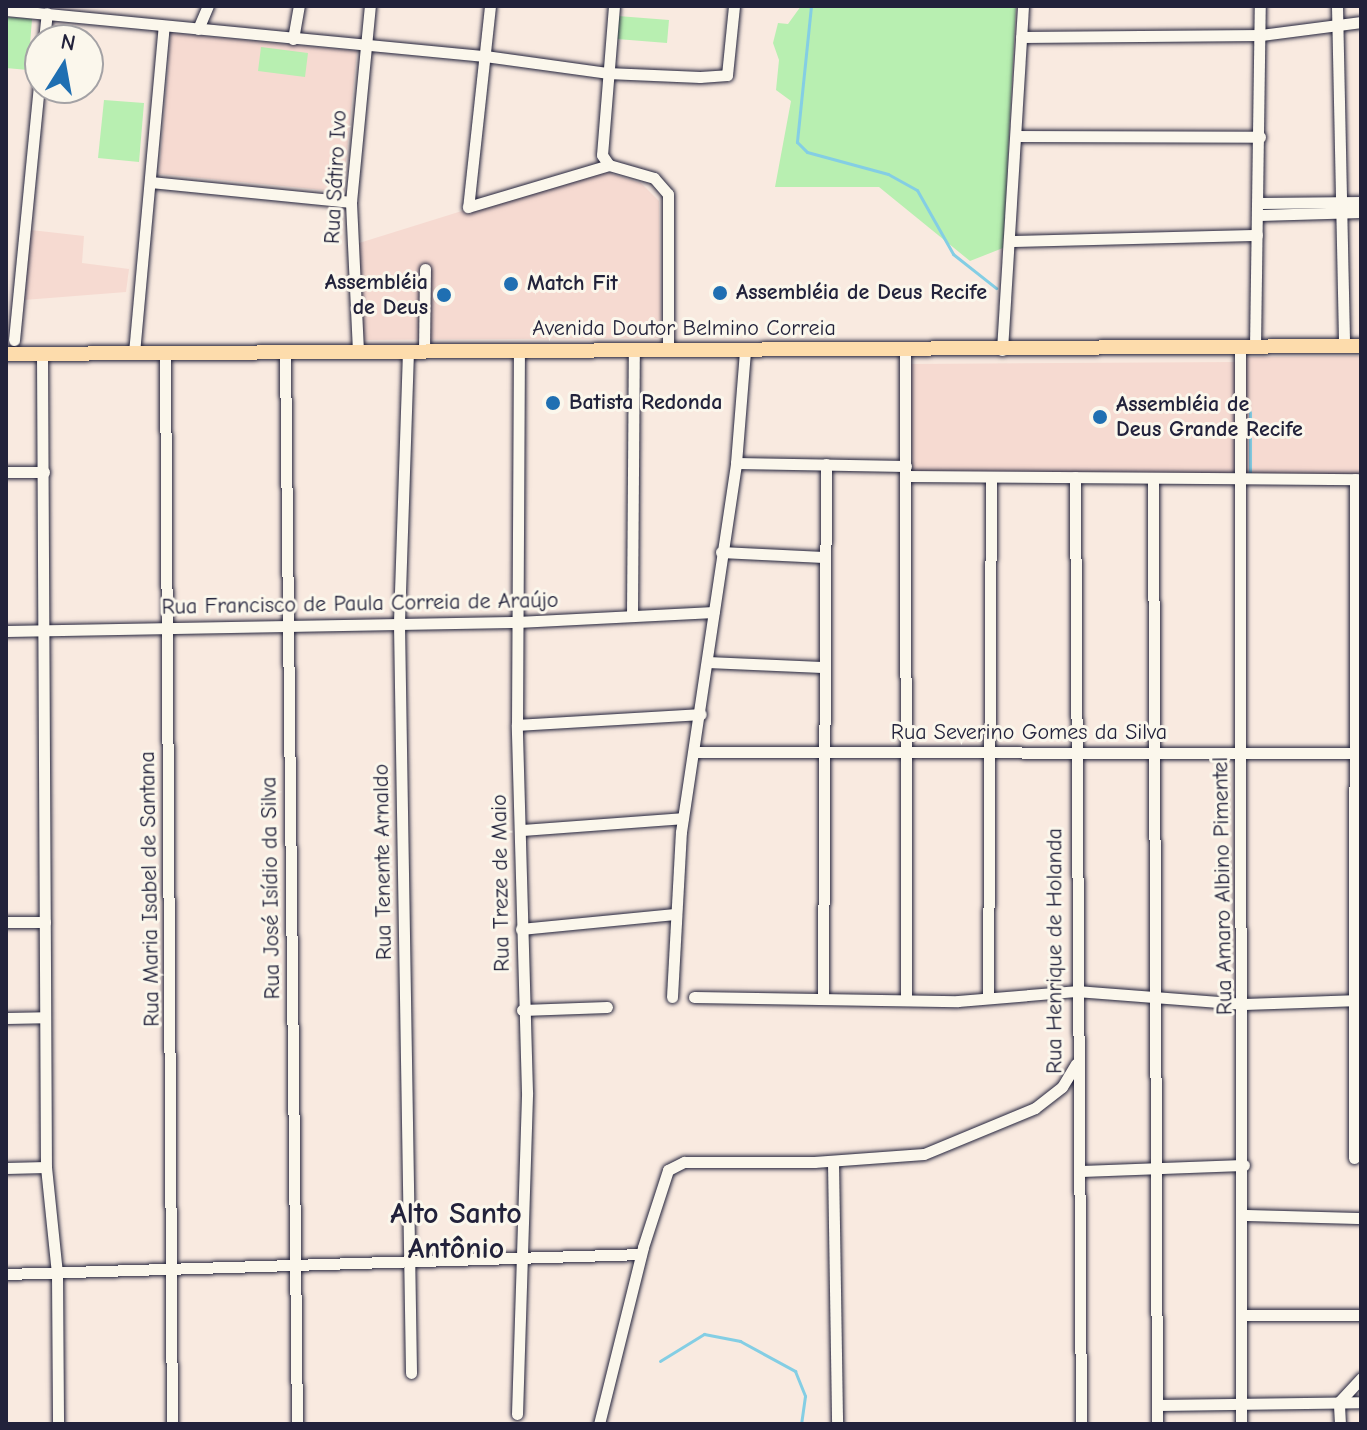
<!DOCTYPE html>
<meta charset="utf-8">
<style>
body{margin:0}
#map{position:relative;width:1367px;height:1430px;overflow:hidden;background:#f9eae0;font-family:"Comic Neue",sans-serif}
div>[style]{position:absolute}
.built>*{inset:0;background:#f6dad1}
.green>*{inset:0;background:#b8efb1}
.stream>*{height:3px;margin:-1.5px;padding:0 1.5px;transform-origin:1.5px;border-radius:1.5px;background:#84cee4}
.roads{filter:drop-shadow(0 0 2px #22223b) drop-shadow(0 0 2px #22223b)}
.minor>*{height:11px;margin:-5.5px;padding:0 5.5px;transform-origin:5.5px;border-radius:5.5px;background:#fbf7ec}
.major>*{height:14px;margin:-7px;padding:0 7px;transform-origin:7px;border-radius:7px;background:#fddcac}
.dots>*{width:22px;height:22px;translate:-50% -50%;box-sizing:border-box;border:4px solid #fbf7ec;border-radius:50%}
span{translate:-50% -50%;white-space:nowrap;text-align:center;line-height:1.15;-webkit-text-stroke:6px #fbf7ec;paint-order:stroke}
.street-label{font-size:22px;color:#22223b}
.poi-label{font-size:22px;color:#22223b;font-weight:700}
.right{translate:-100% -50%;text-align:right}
.left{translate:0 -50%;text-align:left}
.district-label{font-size:30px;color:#22223b;font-weight:700}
.frame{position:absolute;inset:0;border:8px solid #22223b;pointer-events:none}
.north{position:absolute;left:24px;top:24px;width:80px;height:80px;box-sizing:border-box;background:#fbf7ec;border:2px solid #a4a2a5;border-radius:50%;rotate:11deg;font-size:22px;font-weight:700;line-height:32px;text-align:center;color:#22223b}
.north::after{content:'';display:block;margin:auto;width:28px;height:36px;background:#1f6fb2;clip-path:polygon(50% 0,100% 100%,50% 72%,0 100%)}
</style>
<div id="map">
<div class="built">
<i style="clip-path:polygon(171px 33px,357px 51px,343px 192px,159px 174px)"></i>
<i style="clip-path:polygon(596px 169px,641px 183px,659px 201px,661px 338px,362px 340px,356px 244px)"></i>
<i style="clip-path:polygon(31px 230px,84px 236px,82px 263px,129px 269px,126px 292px,24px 300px)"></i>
<i style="clip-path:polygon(1361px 356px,1361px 474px,1247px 475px,1246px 357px)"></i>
<i style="clip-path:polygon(1235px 362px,1234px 477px,913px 473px,908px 364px)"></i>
</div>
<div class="green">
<i style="clip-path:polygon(801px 6px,1016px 6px,1003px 248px,970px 261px,879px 187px,775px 187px,791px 101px,776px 90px,779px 60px,773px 43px,778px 23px,788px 24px)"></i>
<i style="clip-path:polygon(618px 16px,669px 20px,667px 43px,617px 39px)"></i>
<i style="clip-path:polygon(6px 17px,32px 19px,28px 70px,6px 68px)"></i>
<i style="clip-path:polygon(261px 47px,308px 53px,305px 77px,258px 71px)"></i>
<i style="clip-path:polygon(104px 100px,144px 103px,139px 162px,98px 158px)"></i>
</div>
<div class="stream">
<i style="left:811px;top:6px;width:137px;rotate:95.9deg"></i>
<i style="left:797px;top:142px;width:14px;rotate:45deg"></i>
<i style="left:807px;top:152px;width:84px;rotate:15.2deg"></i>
<i style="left:888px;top:174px;width:33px;rotate:29deg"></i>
<i style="left:917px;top:190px;width:73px;rotate:60.6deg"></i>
<i style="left:953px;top:254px;width:55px;rotate:38.3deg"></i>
<i style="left:1250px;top:473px;width:61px;rotate:-90deg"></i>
<i style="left:660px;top:1361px;width:52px;rotate:-31.5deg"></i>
<i style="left:704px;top:1334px;width:37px;rotate:11deg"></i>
<i style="left:740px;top:1341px;width:63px;rotate:28.6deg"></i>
<i style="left:795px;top:1371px;width:27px;rotate:68deg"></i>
<i style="left:805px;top:1396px;width:28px;rotate:98deg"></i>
</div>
<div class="roads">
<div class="minor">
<i style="left:490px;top:6px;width:202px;rotate:96.2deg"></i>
<i style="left:468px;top:207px;width:147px;rotate:-16.6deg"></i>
<i style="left:614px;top:6px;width:149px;rotate:94.6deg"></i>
<i style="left:602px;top:155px;width:12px;rotate:55deg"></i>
<i style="left:609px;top:165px;width:47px;rotate:16.1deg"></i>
<i style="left:654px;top:178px;width:21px;rotate:49deg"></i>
<i style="left:668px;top:194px;width:157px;rotate:90deg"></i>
<i style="left:1337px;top:6px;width:341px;rotate:88.8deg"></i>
<i style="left:6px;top:10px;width:481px;rotate:5.5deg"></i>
<i style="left:485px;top:56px;width:123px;rotate:7.9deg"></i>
<i style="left:607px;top:73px;width:93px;rotate:2.5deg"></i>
<i style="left:700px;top:77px;width:27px;rotate:-4deg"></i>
<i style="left:727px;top:75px;width:69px;rotate:-84.2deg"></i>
<i style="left:198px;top:29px;width:25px;rotate:-67deg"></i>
<i style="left:1021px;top:37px;width:240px;rotate:-0.5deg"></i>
<i style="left:1261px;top:35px;width:101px;rotate:-7.4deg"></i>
<i style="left:293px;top:39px;width:34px;rotate:-80deg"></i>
<i style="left:44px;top:40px;width:27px;rotate:-84deg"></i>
<i style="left:1016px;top:136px;width:244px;rotate:0.2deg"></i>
<i style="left:151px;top:182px;width:201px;rotate:5.7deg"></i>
<i style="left:1260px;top:203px;width:101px;rotate:-0.6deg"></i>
<i style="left:1259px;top:215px;width:102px;rotate:-1.7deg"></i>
<i style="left:1009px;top:241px;width:248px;rotate:-1.4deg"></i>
<i style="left:14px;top:340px;width:268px;rotate:-84.4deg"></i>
<i style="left:1240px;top:348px;width:1076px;rotate:89.95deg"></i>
<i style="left:1255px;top:348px;width:342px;rotate:-89.2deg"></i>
<i style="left:1002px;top:350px;width:345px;rotate:-86.5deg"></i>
<i style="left:358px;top:351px;width:149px;rotate:-92.7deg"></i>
<i style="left:351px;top:202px;width:197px;rotate:-84.5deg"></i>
<i style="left:408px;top:351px;width:273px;rotate:91.9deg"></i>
<i style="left:399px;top:624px;width:749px;rotate:89.08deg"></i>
<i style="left:424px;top:351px;width:82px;rotate:-89.3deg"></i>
<i style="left:905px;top:351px;width:647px;rotate:89.91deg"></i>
<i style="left:285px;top:352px;width:1072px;rotate:89.36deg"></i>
<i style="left:134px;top:353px;width:328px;rotate:-84.8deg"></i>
<i style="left:165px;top:353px;width:1071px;rotate:89.63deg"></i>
<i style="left:42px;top:354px;width:813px;rotate:89.72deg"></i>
<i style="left:46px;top:1167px;width:108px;rotate:84.1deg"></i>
<i style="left:57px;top:1274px;width:150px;rotate:89.6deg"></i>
<i style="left:736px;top:463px;width:170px;rotate:1deg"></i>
<i style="left:6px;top:472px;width:38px"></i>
<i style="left:906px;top:476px;width:455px;rotate:0.4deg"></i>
<i style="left:1075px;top:477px;width:947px;rotate:89.64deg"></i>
<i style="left:1153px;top:478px;width:946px;rotate:89.76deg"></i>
<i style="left:721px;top:552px;width:102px;rotate:2.8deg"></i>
<i style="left:632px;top:616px;width:265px;rotate:-89.6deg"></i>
<i style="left:6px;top:631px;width:511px;rotate:-1.01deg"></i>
<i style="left:517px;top:622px;width:197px;rotate:-2.9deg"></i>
<i style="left:707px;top:662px;width:115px;rotate:2.5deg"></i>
<i style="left:517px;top:725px;width:184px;rotate:-3.4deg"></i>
<i style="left:696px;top:752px;width:665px;rotate:0.09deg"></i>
<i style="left:521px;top:830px;width:162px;rotate:-4.2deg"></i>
<i style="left:6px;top:922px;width:39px"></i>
<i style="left:521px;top:929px;width:154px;rotate:-5.6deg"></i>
<i style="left:823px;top:996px;width:532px;rotate:-89.68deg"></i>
<i style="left:672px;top:997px;width:165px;rotate:-86.9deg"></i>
<i style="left:681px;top:832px;width:373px;rotate:-81.5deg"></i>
<i style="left:736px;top:463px;width:111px;rotate:-85.4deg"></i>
<i style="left:694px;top:997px;width:264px;rotate:0.9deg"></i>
<i style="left:958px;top:1001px;width:118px;rotate:-4.8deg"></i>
<i style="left:1076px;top:991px;width:169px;rotate:4.4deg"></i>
<i style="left:1244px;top:1004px;width:116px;rotate:-2deg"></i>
<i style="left:988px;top:998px;width:519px;rotate:-89.67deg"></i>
<i style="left:522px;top:1010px;width:85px;rotate:-2deg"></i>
<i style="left:6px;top:1018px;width:39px;rotate:-1deg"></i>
<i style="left:1354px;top:1158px;width:679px;rotate:-89.92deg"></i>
<i style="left:833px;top:1162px;width:262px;rotate:89.1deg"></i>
<i style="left:6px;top:1168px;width:40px;rotate:-1.4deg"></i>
<i style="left:1080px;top:1171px;width:164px;rotate:-2.1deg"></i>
<i style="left:1243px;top:1215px;width:118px;rotate:1.5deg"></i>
<i style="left:6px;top:1274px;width:635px;rotate:-1.8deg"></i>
<i style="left:1243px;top:1315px;width:118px"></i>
<i style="left:1157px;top:1405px;width:204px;rotate:-0.8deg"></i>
<i style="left:517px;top:1414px;width:322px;rotate:-88.2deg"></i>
<i style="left:527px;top:1092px;width:367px;rotate:-91.6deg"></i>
<i style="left:517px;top:725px;width:374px;rotate:-89.7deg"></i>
<i style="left:599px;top:1424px;width:182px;rotate:-76deg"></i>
<i style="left:643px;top:1247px;width:81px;rotate:-72deg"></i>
<i style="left:668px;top:1170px;width:18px;rotate:-27deg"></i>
<i style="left:684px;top:1162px;width:130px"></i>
<i style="left:814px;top:1162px;width:110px;rotate:-4.2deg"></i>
<i style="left:924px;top:1154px;width:120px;rotate:-22.5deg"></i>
<i style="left:1035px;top:1108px;width:34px;rotate:-38deg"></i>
<i style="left:1062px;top:1087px;width:27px;rotate:-59deg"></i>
<i style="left:1340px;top:1424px;width:22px;rotate:-93deg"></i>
<i style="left:1339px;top:1402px;width:33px;rotate:-47deg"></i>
</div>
<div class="major">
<i style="left:6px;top:354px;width:1355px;rotate:-0.34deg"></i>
</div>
</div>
<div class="dots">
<i style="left:511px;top:284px;background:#1f6fb2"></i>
<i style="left:720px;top:293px;background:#1f6fb2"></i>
<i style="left:444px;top:295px;background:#1f6fb2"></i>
<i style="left:553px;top:403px;background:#1f6fb2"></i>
<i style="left:1100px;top:417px;background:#1f6fb2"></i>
</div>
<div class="street-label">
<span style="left:336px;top:177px;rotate:-87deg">Rua Sátiro Ivo</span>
<span style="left:684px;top:329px">Avenida Doutor Belmino Correia</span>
<span style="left:360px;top:604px;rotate:-1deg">Rua Francisco de Paula Correia de Araújo</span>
<span style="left:1029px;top:733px">Rua Severino Gomes da Silva</span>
<span style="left:383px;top:862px;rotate:-91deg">Rua Tenente Arnaldo</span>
<span style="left:501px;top:883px;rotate:-91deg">Rua Treze de Maio</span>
<span style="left:1223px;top:886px;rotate:-91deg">Rua Amaro Albino Pimentel</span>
<span style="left:271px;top:888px;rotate:-91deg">Rua José Isídio da Silva</span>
<span style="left:150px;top:889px;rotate:-91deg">Rua Maria Isabel de Santana</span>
<span style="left:1055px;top:951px;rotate:-90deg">Rua Henrique de Holanda</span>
</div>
<div class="poi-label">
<span class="right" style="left:428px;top:295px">Assembléia<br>de Deus</span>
<span class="left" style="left:527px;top:284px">Match Fit</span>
<span class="left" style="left:736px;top:293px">Assembléia de Deus Recife</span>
<span class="left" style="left:569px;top:403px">Batista Redonda</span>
<span class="left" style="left:1116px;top:417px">Assembléia de<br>Deus Grande Recife</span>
</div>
<div class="district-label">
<span style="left:456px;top:1231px">Alto Santo<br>Antônio</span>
</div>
<div class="frame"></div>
<div class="north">N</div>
</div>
